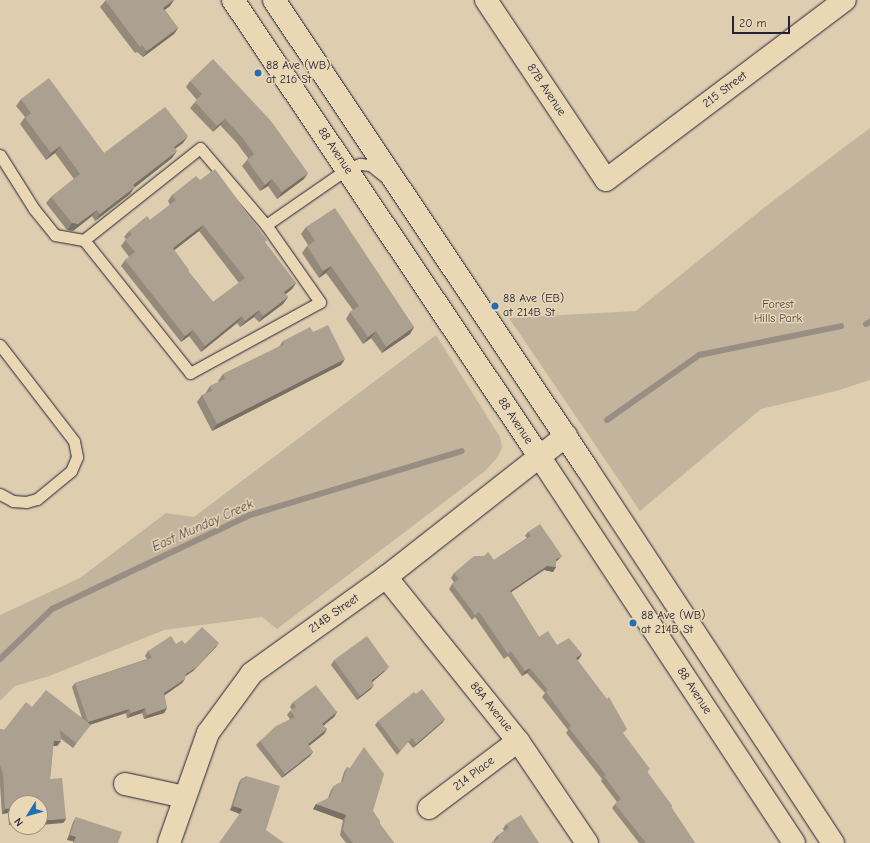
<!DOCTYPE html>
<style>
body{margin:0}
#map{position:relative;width:870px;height:843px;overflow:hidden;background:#decdae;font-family:"Comic Neue",sans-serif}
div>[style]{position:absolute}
.green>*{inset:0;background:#c2b49d}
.stream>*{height:6px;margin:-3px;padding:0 3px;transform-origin:3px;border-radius:3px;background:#998e83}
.roads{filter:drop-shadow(0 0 1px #22223b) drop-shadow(0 0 1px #22223b)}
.lane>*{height:11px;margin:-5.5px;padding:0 5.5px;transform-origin:5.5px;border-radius:5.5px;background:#ead8b5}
.street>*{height:22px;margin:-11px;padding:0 11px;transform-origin:11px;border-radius:11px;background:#ead8b5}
.secondary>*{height:22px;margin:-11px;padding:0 11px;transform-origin:11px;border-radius:11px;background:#ead8b5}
.wall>*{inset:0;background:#948a7c}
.shaded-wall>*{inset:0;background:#787065}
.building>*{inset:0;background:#aca090}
.dots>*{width:11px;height:11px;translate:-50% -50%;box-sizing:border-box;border:2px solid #ead8b5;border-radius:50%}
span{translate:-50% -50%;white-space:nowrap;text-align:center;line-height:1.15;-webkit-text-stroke:3px #ead8b5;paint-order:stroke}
.poi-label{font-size:12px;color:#22223b}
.left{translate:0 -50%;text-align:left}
.street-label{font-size:12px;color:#22223b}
.park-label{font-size:12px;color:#4a4654}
.water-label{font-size:13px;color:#464251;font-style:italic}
.north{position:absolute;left:8px;top:795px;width:40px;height:40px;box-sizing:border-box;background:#ead8b5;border:1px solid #9a8f84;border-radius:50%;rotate:233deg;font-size:11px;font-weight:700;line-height:16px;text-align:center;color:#22223b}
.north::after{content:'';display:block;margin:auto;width:14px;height:18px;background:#1f6fb2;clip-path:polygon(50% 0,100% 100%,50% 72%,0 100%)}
.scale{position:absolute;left:732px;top:16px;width:58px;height:18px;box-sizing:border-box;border:2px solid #22223b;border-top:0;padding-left:5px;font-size:12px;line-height:14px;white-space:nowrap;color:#22223b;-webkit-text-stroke:3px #ead8b5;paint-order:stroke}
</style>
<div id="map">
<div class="green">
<i style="clip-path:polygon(870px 128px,870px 380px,836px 391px,761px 409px,640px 511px,509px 318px,636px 311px,765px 207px)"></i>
<i style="clip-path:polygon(436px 335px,500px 437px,502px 448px,497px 458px,485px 471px,277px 629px,262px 617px,164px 630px,49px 676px,15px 686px,0 701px,0 615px,80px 578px,166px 513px,194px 517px)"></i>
</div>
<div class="stream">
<i style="left:866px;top:324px;width:4px;rotate:-27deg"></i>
<i style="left:607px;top:420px;width:113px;rotate:-35.2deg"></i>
<i style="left:699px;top:355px;width:145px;rotate:-11.5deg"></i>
<i style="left:0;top:659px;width:72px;rotate:-43.9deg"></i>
<i style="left:52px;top:609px;width:219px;rotate:-25.4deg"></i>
<i style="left:250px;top:515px;width:221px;rotate:-16.8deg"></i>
</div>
<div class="roads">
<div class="lane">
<i style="left:0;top:155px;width:64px;rotate:57.8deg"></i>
<i style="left:34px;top:209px;width:33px;rotate:51deg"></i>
<i style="left:55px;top:235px;width:29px;rotate:10deg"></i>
<i style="left:266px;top:225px;width:101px;rotate:-130.6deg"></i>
<i style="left:200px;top:148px;width:148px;rotate:141.6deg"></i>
<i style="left:84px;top:240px;width:170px;rotate:51.4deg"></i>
<i style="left:190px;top:373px;width:148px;rotate:-28.6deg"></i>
<i style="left:320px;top:302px;width:94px;rotate:-125deg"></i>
<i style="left:266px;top:225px;width:98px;rotate:-34.7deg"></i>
<i style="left:347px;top:169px;width:14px;rotate:-21deg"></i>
<i style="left:360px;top:164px;width:10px;rotate:6deg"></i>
<i style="left:370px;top:165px;width:18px;rotate:38deg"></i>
<i style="left:0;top:345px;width:121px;rotate:52.4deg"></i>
<i style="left:74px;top:441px;width:16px;rotate:79deg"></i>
<i style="left:77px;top:457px;width:15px;rotate:113deg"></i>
<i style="left:71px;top:471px;width:44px;rotate:140.5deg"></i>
<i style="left:37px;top:499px;width:11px;rotate:165deg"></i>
<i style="left:26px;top:502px;width:13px;rotate:-176deg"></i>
<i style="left:13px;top:501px;width:15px;rotate:-152deg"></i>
</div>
<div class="street">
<i style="left:486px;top:0;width:216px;rotate:56.3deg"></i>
<i style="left:606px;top:180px;width:299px;rotate:-37deg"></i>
<i style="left:386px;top:577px;width:211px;rotate:51.2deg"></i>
<i style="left:518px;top:741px;width:123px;rotate:55.9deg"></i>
<i style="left:125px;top:784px;width:61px;rotate:12.2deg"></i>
<i style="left:429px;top:808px;width:111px;rotate:-37deg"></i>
</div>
<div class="secondary">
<i style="left:233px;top:0;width:549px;rotate:56.14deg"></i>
<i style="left:539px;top:456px;width:463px;rotate:56.6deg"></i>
<i style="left:274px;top:0;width:562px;rotate:56.25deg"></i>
<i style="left:586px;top:467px;width:450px;rotate:56.7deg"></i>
<i style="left:169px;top:843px;width:117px;rotate:-70.5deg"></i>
<i style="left:208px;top:733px;width:74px;rotate:-53.7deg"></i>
<i style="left:252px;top:673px;width:165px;rotate:-35.6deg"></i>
<i style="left:386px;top:577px;width:229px;rotate:-38.1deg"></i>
</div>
</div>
<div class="wall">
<i style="clip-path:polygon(106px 0,170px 6px,165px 10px,178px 28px,174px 34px,143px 57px,137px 52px,135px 53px,100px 7px)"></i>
<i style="clip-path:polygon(190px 81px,304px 179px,277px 199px,268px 186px,260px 191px,242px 166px,247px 160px,248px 158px,236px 142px,220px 125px,213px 132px,190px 108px,197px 100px,186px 87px)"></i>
<i style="clip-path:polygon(21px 99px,104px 153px,183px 143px,175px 149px,172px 158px,134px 188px,130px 194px,95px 221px,92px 216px,73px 231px,67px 230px,46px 203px,51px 197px,74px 179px,55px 153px,46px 160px,20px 124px,25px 117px,16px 106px)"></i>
<i style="clip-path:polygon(evenodd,200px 180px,265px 243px,296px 283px,292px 289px,285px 294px,288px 297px,283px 304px,259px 322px,254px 317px,240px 327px,237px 323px,201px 352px,189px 336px,181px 342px,121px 266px,125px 260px,129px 257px,121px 246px,126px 239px,124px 237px,129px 231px,150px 220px,170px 205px,168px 201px,172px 195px,200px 180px,199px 231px,239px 283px,213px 302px,188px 271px,174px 250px,199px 231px)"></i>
<i style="clip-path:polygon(306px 227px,414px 327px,410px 334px,382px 353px,371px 338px,363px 344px,346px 319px,350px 312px,353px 310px,326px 273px,319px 278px,302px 253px,307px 246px,308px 245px,301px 234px)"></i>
<i style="clip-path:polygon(313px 332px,341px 365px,212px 431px,197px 402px,202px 395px,205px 394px,210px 386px,219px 382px,218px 381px,223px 374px,279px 347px,283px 341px)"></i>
<i style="clip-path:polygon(528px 532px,558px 560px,556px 561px,556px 567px,553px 572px,544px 570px,511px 592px,539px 637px,557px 645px,582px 654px,579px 659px,577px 660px,648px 773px,672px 806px,671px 807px,695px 843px,639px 843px,612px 808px,617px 802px,601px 781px,602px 779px,566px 733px,568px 730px,542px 697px,545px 693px,527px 673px,522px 676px,508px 656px,504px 659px,475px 617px,472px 620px,449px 589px,452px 584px,454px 582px,451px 578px,454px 573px,494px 560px,527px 538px,525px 536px)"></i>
<i style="clip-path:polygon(176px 644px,216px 647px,193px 671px,185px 676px,185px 679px,182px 683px,164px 695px,167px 708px,164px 713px,144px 719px,142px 713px,127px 718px,126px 713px,90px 725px,87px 729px,73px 748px,60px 738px,61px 741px,57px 746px,53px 746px,50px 779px,66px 819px,63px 823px,16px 803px,16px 827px,14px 827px,14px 824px,9px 825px,8px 813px,2px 814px,0 785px,0 729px,4px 730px,32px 707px,82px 718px,72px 687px,75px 683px,147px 659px,145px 656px,148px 651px)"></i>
<i style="clip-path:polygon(334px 660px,385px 671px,372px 682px,371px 689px,357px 700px,331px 665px)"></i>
<i style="clip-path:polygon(416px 694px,445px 719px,442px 723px,413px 748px,408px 742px,397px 755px,375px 725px,378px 721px)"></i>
<i style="clip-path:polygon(293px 702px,337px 712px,334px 717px,323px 726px,327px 729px,324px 734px,309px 746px,313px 752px,310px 756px,282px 778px,256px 745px,260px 741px,290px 719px,287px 715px,290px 711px,292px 710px,290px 707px)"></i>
<i style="clip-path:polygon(347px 767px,373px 811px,380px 824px,394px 843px,346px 843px,340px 835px,343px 820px,313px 809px,328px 798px,331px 790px,334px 786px,341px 782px,344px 772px)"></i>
<i style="clip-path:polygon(246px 776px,240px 814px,230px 810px,239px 782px,242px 778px,244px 778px)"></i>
<i style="clip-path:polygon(76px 817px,118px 843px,73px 843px,73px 841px,67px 840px,73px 822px)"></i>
<i style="clip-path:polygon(506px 824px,539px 843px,491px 843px,494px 841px,494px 840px,497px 836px,504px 831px,503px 829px)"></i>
</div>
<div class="shaded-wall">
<i style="clip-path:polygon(173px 0,174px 0,170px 6px,158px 14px,163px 8px)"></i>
<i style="clip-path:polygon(178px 28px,174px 34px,143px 57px,147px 51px)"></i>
<i style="clip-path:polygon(225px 119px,220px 125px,213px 132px,217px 126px)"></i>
<i style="clip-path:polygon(188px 136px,183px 143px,169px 153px,174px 147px)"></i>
<i style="clip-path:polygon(60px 146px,55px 153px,46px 160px,51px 153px)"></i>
<i style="clip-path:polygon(177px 151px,172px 158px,134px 188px,130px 194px,95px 221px,100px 214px,133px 185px)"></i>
<i style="clip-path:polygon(308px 173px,304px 179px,277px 199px,282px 192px)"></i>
<i style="clip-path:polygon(272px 179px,268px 186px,260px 191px,265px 185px)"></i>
<i style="clip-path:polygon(97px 210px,92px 216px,73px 231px,67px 230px,72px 223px)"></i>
<i style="clip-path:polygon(203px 225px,199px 231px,168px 255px,173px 248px)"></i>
<i style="clip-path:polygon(331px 266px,326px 273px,319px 278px,323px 271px)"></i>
<i style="clip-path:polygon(296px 283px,292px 289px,280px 299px,284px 292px)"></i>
<i style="clip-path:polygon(288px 297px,283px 304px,259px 322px,263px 316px)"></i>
<i style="clip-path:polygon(259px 310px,254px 317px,240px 327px,245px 321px)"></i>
<i style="clip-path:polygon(242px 316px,237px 323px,201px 352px,205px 346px)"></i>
<i style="clip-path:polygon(414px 327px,410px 334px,382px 353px,386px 347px)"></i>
<i style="clip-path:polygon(193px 330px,189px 336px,181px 342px,185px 336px)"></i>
<i style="clip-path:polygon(376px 331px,371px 338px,363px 344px,368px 337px)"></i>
<i style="clip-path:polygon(345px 359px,341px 365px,212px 431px,217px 424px)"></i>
<i style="clip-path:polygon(562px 556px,558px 560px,553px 563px,556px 559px)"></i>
<i style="clip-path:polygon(547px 566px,556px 567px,553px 572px,544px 570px,507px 595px,510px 591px)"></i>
<i style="clip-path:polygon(219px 643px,216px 647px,193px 671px,183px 678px,186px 674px)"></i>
<i style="clip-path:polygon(582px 654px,579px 659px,573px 663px,576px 658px)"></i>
<i style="clip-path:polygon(389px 667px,385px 671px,368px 686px,371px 681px)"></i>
<i style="clip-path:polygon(530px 668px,527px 673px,522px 676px,525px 671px)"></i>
<i style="clip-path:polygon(185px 679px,182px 683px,161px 698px,164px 693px)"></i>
<i style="clip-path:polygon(374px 685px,371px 689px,357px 700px,360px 696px)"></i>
<i style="clip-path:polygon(145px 708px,142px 713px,127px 718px,131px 713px)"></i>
<i style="clip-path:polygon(167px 708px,164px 713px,144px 719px,147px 715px)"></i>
<i style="clip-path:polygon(129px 709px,126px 713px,85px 726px,88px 722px)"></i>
<i style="clip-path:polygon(337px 712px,334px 717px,319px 729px,322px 724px)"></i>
<i style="clip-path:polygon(445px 719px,442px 723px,413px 748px,416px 744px)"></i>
<i style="clip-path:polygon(327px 729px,324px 734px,305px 749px,308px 744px)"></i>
<i style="clip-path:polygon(54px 741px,61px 741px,57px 746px,50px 746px)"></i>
<i style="clip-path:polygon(313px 752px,310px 756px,282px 778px,285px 774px)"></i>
<i style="clip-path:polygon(316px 804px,346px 815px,343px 820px,313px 809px)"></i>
<i style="clip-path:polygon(233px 806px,243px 809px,240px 814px,230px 810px)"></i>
<i style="clip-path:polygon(11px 808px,8px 813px,2px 814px,5px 809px)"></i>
<i style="clip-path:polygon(66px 819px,63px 823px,40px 825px,40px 820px)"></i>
<i style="clip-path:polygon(12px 820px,16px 820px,16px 821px,14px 824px,9px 825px)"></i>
<i style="clip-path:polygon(70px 835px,76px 837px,73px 841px,67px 840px)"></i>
</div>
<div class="building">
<i style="clip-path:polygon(105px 0,173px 0,163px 8px,178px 28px,147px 51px,142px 45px,140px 47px)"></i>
<i style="clip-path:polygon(213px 59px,271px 121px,308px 173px,282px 192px,272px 179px,265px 185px,247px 160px,254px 154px,241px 136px,225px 119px,217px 126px,195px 102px,202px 94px,190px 81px)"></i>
<i style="clip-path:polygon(49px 78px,104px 153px,165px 107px,188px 136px,174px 147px,177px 151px,133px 185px,135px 187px,100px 214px,97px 210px,78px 224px,72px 223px,51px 197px,80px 174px,60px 146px,51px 153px,25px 118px,31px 113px,21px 99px)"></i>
<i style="clip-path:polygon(evenodd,215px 169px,267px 240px,265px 242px,296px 283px,284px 292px,288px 297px,263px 316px,259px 310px,245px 321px,242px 316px,205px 346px,193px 330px,185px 336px,125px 260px,135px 252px,125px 240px,132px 234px,129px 231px,147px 216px,150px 220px,176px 200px,172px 195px,196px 176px,200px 180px,215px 169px,203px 225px,245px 278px,213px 302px,188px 271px,189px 270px,173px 248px,203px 225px)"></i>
<i style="clip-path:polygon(335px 208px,414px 327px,386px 347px,376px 331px,368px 337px,350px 312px,359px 306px,331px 266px,323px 271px,307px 246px,315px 241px,306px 227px)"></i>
<i style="clip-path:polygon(328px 325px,345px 359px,217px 424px,202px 395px,212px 391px,210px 386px,225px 379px,223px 374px,284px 344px,283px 341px,310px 327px,313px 332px)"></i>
<i style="clip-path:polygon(540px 524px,562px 556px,556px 559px,556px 567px,547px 566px,510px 591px,539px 637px,548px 631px,557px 645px,569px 638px,582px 654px,576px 658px,607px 699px,609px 697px,627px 729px,623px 733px,650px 769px,647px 772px,672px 806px,671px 807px,695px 843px,646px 843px,615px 804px,621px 799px,604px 776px,606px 775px,569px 728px,571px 726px,546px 692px,548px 690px,530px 668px,525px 671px,511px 651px,508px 654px,479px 612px,475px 615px,452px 584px,459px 579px,454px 573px,474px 556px,484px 556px,488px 552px,494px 560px,531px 536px,528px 532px)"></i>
<i style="clip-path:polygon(202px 627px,219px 643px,197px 667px,186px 674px,185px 679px,164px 693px,167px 708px,147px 715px,145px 708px,131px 713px,129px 709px,88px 722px,75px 683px,152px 658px,148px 651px,171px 636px,176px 644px,182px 640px,185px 644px)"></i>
<i style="clip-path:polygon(367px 636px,389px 667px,371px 681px,374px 685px,360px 696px,334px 660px)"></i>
<i style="clip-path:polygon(316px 685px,337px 712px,322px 724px,327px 729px,308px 744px,313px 752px,285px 774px,260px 741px,276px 726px,295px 717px,290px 711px,296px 707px,293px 702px)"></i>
<i style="clip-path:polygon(422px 689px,445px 719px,416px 744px,412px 738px,400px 751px,378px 721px,414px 692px,416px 694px)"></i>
<i style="clip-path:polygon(46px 690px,91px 725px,76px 743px,60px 730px,61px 741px,54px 741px,50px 779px,62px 778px,66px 819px,40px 820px,40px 803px,16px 803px,16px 820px,12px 820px,11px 808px,5px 809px,3px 774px,0 765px,0 729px,4px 730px,26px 702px,32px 707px)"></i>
<i style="clip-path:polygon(364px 747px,384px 774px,373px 811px,380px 821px,380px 824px,394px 843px,353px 843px,343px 830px,346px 815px,316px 804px,330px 797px,334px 786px,343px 781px,347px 767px,350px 768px)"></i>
<i style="clip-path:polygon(246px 776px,280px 786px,266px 830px,284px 843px,219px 843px,243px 809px,233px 806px,242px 778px,245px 779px)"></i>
<i style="clip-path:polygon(521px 815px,539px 843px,492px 843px,499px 838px,497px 836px,509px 828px,506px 824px)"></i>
<i style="clip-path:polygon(76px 817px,122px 832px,118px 843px,74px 843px,76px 837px,70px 835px)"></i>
</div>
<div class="dots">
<i style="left:258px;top:73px;background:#1f6fb2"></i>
<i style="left:495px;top:306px;background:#1f6fb2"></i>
<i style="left:633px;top:623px;background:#1f6fb2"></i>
</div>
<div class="poi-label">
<span class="left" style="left:266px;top:73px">88 Ave (WB)<br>at 216 St</span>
<span class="left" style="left:503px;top:306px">88 Ave (EB)<br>at 214B St</span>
<span class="left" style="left:641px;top:623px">88 Ave (WB)<br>at 214B St</span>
</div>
<div class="street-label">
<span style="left:546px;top:90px;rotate:56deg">87B Avenue</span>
<span style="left:725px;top:90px;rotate:-37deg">215 Street</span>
<span style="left:335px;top:151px;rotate:56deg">88 Avenue</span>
<span style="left:515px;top:421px;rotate:56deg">88 Avenue</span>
<span style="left:334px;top:614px;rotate:-35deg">214B Street</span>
<span style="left:694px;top:691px;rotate:57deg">88 Avenue</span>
<span style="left:491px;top:707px;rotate:51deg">88A Avenue</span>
<span style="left:474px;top:774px;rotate:-37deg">214 Place</span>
</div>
<div class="park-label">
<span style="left:778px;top:312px">Forest<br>Hills Park</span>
</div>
<div class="water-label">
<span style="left:203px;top:526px;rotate:-24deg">East Munday Creek</span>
</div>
<div class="north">N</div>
<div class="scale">20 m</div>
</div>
